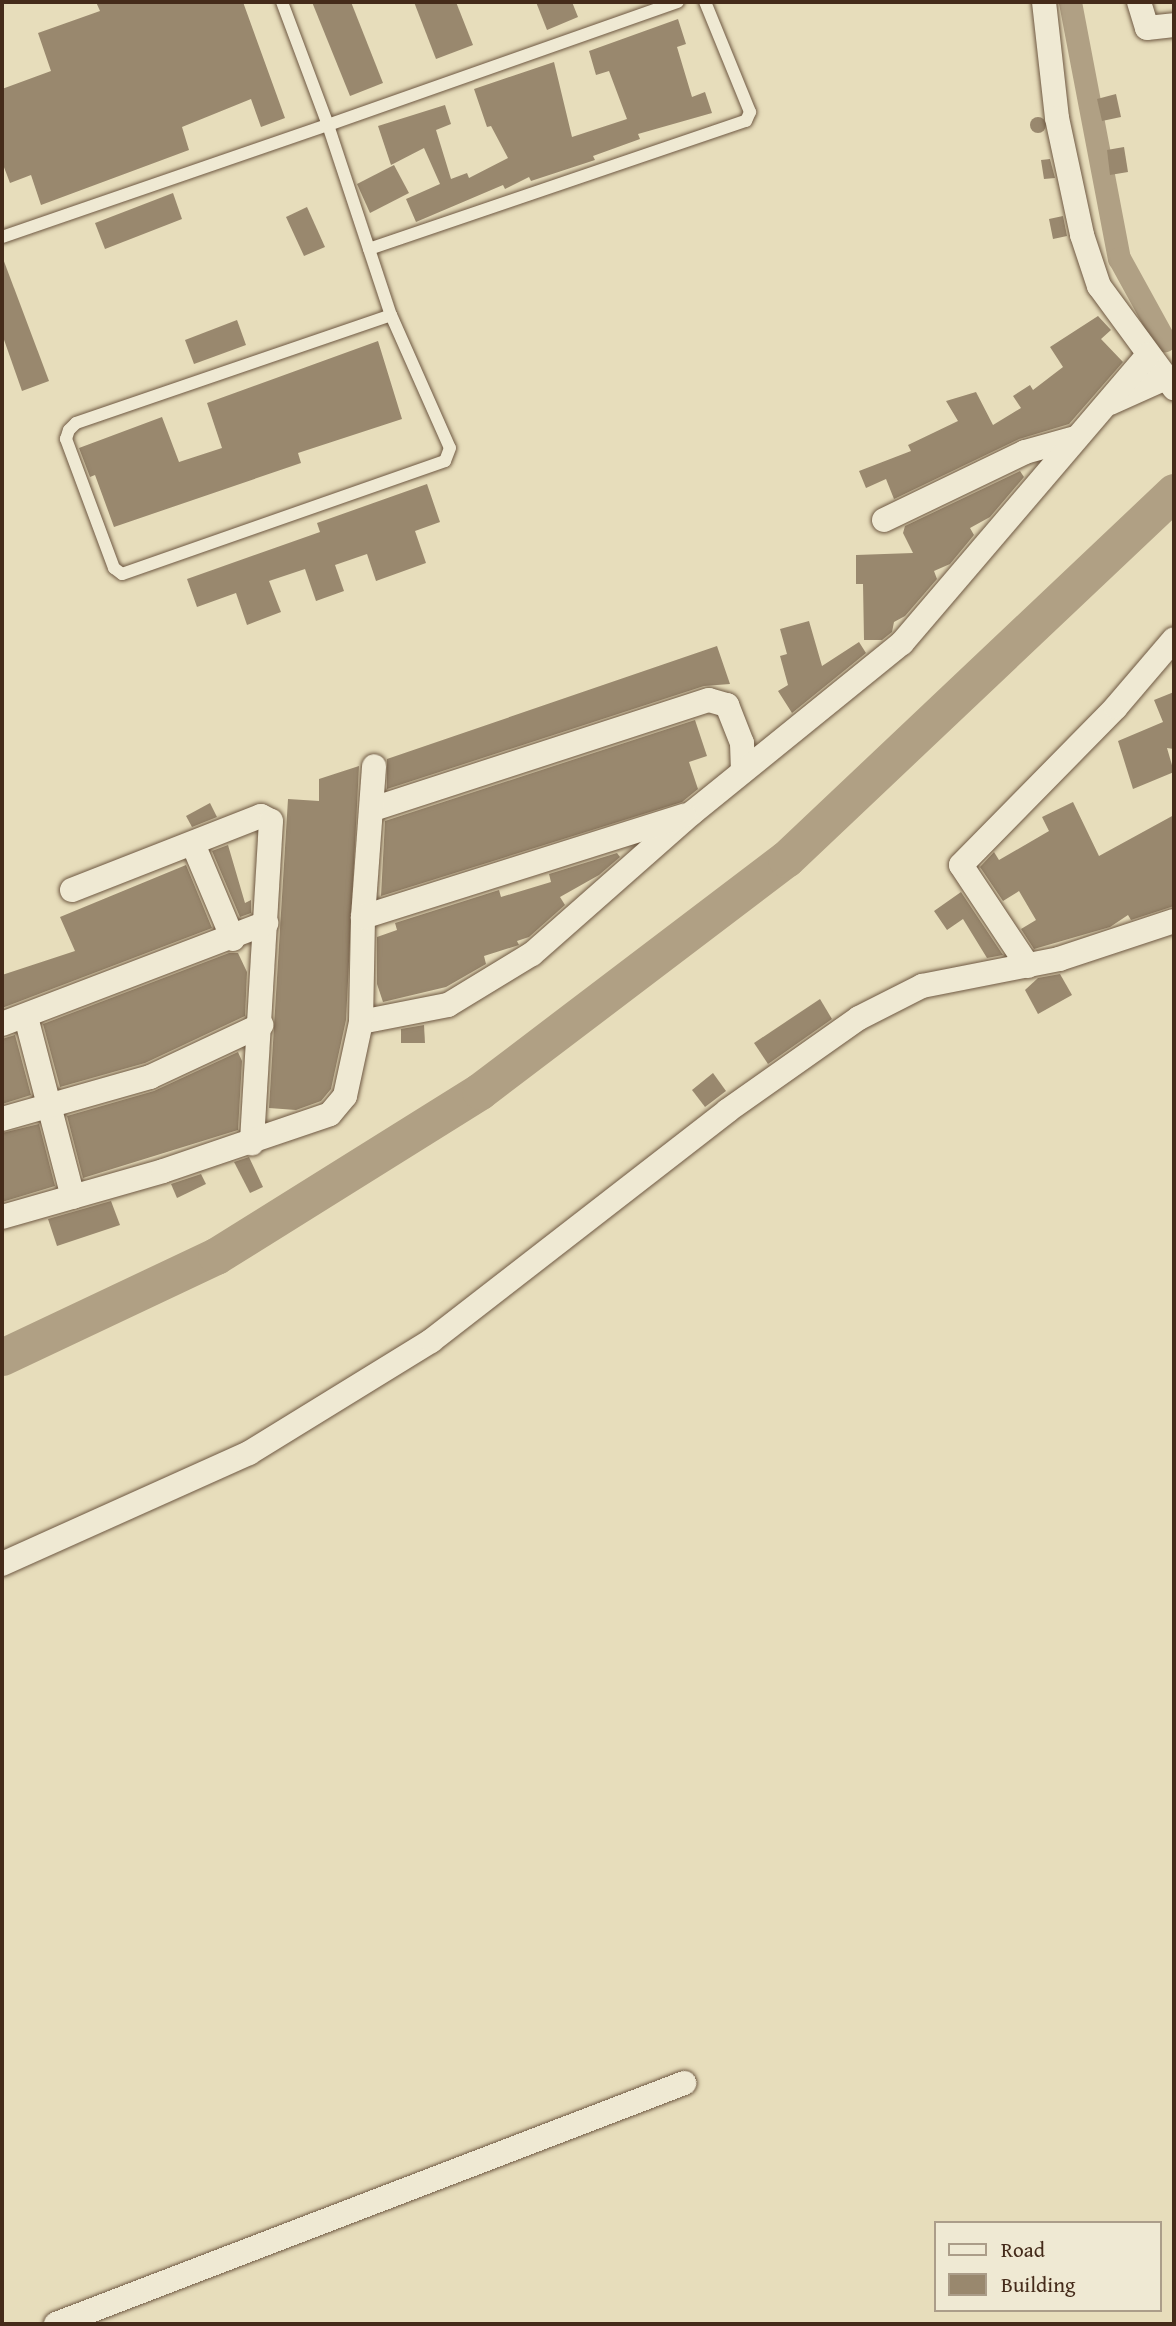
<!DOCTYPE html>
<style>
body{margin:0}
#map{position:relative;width:1176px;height:2326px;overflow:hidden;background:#e7ddbb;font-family:"Gentium Book Plus",serif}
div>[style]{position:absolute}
.canal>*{height:23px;margin:-11.5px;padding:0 11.5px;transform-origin:11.5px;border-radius:11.5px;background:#b0a084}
.river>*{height:37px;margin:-18.5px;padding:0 18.5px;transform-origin:18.5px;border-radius:18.5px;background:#b0a084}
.building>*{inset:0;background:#99886e}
.round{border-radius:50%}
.roads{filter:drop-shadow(0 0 2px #6e5842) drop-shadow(0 0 2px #6e5842)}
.lane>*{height:12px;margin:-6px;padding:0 6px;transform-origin:6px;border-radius:6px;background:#efe9d3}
.street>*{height:24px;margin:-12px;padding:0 12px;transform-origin:12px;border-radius:12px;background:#efe9d3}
span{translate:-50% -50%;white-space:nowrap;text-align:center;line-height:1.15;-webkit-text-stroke:7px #efe9d3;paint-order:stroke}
.frame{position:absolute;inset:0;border:4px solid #452b1a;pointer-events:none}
.legend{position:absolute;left:934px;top:2221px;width:228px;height:91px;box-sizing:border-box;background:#efe9d3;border:2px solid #ab9d89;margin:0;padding:9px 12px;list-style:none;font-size:21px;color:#452b1a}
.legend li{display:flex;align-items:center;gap:14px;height:35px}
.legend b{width:35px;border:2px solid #ab9d89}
</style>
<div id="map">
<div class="canal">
<i style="left:1070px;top:2px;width:261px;rotate:79.2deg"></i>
<i style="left:1119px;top:258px;width:94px;rotate:61.2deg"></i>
</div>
<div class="river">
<i style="left:2px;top:1357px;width:237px;rotate:-25.3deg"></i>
<i style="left:216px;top:1256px;width:311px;rotate:-32deg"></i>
<i style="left:480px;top:1091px;width:384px;rotate:-37.2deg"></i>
<i style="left:786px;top:859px;width:534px;rotate:-43.41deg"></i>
</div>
<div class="building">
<i style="clip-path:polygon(96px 2px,243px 2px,285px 118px,261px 127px,251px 99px,182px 127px,189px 150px,41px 205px,31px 175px,10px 183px,2px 162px,2px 89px,51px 71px,38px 33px,100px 11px)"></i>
<i style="clip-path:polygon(312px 2px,351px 2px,383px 83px,350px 96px)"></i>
<i style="clip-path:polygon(414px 2px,456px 2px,473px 45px,436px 59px)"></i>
<i style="clip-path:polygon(536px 2px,572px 2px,578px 17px,547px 30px)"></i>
<i style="clip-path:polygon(678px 19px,686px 44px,677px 47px,692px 97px,705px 92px,712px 113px,638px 134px,640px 139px,593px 156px,595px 160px,531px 181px,529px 177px,505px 189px,503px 185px,416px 222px,406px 199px,440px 184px,424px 148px,391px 165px,378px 126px,445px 105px,451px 124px,436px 130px,451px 179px,467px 173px,469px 178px,508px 158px,491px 126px,487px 127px,474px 89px,554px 62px,572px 137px,627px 119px,609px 71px,596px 75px,589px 51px)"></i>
<i style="clip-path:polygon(1116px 94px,1121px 117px,1102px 121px,1097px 99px)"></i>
<i class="round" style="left:1030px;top:117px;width:16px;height:16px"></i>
<i style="clip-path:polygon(1124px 147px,1128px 172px,1110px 175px,1107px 150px)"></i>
<i style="clip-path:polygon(1050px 159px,1055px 178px,1044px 179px,1041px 160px)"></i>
<i style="clip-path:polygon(394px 165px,409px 193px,370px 213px,357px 184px)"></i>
<i style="clip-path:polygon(173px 193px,182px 219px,105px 249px,95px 223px)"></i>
<i style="clip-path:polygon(307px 207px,325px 247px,304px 256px,286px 217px)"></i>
<i style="clip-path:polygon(1063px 216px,1067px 236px,1053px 239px,1049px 219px)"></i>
<i style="clip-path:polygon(2px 256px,49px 381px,22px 391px,2px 334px)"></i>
<i style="clip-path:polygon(1098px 316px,1111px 330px,1101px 339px,1123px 362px,1069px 424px,1019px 439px,894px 499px,886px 479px,866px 488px,859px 471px,911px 451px,908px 445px,958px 421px,946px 401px,976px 392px,993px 425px,1021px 408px,1013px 396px,1030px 385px,1033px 390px,1063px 367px,1050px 347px)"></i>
<i style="clip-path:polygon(237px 320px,246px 345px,194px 364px,185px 340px)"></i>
<i style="clip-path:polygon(378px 341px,402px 419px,298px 453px,301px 463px,114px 527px,95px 475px,90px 477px,79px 448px,162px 417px,179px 462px,222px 448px,207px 403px)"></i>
<i style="clip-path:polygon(1020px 471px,1024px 477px,990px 517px,970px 528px,974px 535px,950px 564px,934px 571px,937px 579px,905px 616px,894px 622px,892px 632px,882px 640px,864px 640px,863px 584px,856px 584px,856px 555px,913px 553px,903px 533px,905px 526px)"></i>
<i style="clip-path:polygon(427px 484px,440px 522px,415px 531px,426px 563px,376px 581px,367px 554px,335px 565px,344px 591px,316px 601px,305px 569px,269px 581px,281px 612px,247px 625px,236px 593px,197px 607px,187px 579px,320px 532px,317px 523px)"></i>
<i style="clip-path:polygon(809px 621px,822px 666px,859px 642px,866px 653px,792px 713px,778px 691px,788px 685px,780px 656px,787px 654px,780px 629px)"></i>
<i style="clip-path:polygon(717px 646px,730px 684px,704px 686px,387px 789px,387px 759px)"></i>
<i style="clip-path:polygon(1174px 692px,1174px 749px,1167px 748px,1174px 772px,1133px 789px,1118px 741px,1163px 722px,1154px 700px)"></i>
<i style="clip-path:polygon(695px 720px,707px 756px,689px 762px,698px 789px,682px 802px,381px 896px,385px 821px)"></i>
<i style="clip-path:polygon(359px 766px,346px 1020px,331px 1089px,321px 1101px,296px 1110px,269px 1108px,288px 799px,319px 801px,319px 779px)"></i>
<i style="clip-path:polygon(1073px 802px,1099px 856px,1174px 815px,1174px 906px,1131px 920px,1128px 915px,1110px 927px,1034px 949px,1021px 929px,1036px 920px,1019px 891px,1003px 901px,980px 867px,994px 852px,999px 860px,1049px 831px,1042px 817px)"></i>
<i style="clip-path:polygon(210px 803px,217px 817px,192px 827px,186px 816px)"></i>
<i style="clip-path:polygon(228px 845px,245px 903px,251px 900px,251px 913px,240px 917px,212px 851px)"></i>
<i style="clip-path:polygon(617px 853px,620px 857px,599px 875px,560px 897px,565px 905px,529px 937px,517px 941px,519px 945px,484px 956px,486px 964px,446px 987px,383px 1002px,377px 984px,377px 937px,397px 930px,395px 923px,499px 890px,501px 897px,551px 882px,549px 874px)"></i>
<i style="clip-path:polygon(186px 865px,212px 928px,2px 1008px,2px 975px,75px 951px,60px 917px)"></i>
<i style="clip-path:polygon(961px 892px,1003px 955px,987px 958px,963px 919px,947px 930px,934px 911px)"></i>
<i style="clip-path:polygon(229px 953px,238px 953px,247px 972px,245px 1016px,145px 1063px,60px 1087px,43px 1024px)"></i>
<i style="clip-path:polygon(1060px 974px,1072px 995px,1038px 1014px,1025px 990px,1038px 978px)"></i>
<i style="clip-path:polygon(820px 999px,832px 1019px,768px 1064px,754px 1043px)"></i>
<i style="clip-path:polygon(424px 1025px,425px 1043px,401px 1043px,401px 1029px)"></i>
<i style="clip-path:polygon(15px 1035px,31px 1095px,2px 1104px,2px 1039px)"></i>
<i style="clip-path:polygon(238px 1052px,242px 1061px,238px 1130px,83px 1178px,67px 1116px,154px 1091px)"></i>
<i style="clip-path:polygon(713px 1073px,726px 1091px,705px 1107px,692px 1090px)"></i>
<i style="clip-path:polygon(39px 1124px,55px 1186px,2px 1202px,2px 1133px)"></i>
<i style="clip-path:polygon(249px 1157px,263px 1187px,250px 1193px,234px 1162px)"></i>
<i style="clip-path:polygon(201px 1174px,206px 1184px,177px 1198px,171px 1184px)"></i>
<i style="clip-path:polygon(111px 1201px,120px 1225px,57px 1246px,48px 1219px)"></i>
</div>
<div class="roads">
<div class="lane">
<i style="left:282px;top:2px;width:131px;rotate:69.5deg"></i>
<i style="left:328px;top:125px;width:371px;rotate:-19.4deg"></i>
<i style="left:2px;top:237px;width:345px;rotate:-19deg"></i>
<i style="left:328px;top:125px;width:200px;rotate:71.7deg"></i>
<i style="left:391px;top:315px;width:145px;rotate:66.1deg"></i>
<i style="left:450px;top:448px;width:14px;rotate:111deg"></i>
<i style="left:445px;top:461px;width:342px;rotate:160.7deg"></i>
<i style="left:122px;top:574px;width:10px;rotate:-143deg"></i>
<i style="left:114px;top:568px;width:138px;rotate:-110.4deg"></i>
<i style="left:66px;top:439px;width:9px;rotate:-72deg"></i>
<i style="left:69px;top:430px;width:10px;rotate:-45deg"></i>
<i style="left:76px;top:423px;width:333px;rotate:-18.9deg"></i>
<i style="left:369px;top:249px;width:398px;rotate:-18.8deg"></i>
<i style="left:746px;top:121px;width:10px;rotate:-66deg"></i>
<i style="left:750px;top:112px;width:119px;rotate:-112.2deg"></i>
</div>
<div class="street">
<i style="left:1044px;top:2px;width:117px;rotate:83.6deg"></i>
<i style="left:1057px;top:118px;width:120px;rotate:77.9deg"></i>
<i style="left:1082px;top:235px;width:54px;rotate:71.6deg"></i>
<i style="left:1099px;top:286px;width:127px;rotate:53.7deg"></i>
<i style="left:1139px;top:2px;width:27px;rotate:73deg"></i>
<i style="left:1147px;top:28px;width:27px;rotate:-6deg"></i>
<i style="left:1110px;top:403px;width:61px;rotate:-24.1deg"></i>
<i style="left:884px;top:520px;width:157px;rotate:-25.7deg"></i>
<i style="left:1025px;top:452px;width:52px;rotate:-15.6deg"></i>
<i style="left:373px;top:809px;width:353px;rotate:-18deg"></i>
<i style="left:709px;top:700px;width:19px;rotate:16deg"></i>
<i style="left:727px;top:705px;width:41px;rotate:68.5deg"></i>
<i style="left:742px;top:743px;width:28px;rotate:88deg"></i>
<i style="left:193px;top:844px;width:103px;rotate:67.2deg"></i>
<i style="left:72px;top:890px;width:203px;rotate:-21.4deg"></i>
<i style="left:261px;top:816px;width:11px;rotate:27deg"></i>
<i style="left:271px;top:821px;width:323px;rotate:93.4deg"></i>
<i style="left:363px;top:917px;width:151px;rotate:-85.8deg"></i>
<i style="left:1028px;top:966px;width:121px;rotate:-123.6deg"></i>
<i style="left:961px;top:865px;width:221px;rotate:-45.5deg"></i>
<i style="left:1116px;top:707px;width:89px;rotate:-49.5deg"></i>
<i style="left:26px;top:1017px;width:186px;rotate:75.4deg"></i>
<i style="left:361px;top:1022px;width:89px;rotate:-11.1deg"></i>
<i style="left:448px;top:1005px;width:98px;rotate:-31.3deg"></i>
<i style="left:532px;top:954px;width:213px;rotate:-41.4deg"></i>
<i style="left:692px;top:813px;width:270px;rotate:-39deg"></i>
<i style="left:902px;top:643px;width:379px;rotate:-49.5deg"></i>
<i style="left:2px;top:1024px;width:283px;rotate:-20.9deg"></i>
<i style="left:2px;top:1119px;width:154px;rotate:-15.8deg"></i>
<i style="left:150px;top:1077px;width:123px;rotate:-25.1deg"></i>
<i style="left:2px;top:1217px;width:167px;rotate:-15.9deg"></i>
<i style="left:163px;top:1171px;width:176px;rotate:-18.8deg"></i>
<i style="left:330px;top:1114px;width:23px;rotate:-50deg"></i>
<i style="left:345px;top:1096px;width:76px;rotate:-77.8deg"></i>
<i style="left:361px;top:1022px;width:105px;rotate:-88.9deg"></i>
<i style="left:363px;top:917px;width:337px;rotate:-17.5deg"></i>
<i style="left:2px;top:1564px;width:271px;rotate:-24.2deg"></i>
<i style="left:249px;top:1453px;width:214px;rotate:-31.6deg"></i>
<i style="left:431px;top:1341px;width:375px;rotate:-37.8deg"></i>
<i style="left:727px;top:1111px;width:161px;rotate:-35.2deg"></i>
<i style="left:859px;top:1018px;width:71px;rotate:-26.9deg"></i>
<i style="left:922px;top:986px;width:140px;rotate:-11.1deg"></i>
<i style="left:1059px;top:959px;width:121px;rotate:-18.3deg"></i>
<i style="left:56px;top:2324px;width:673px;rotate:-20.99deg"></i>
</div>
</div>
<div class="frame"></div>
<ul class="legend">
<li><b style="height:9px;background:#efe9d3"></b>Road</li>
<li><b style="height:19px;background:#99886e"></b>Building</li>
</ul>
</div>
